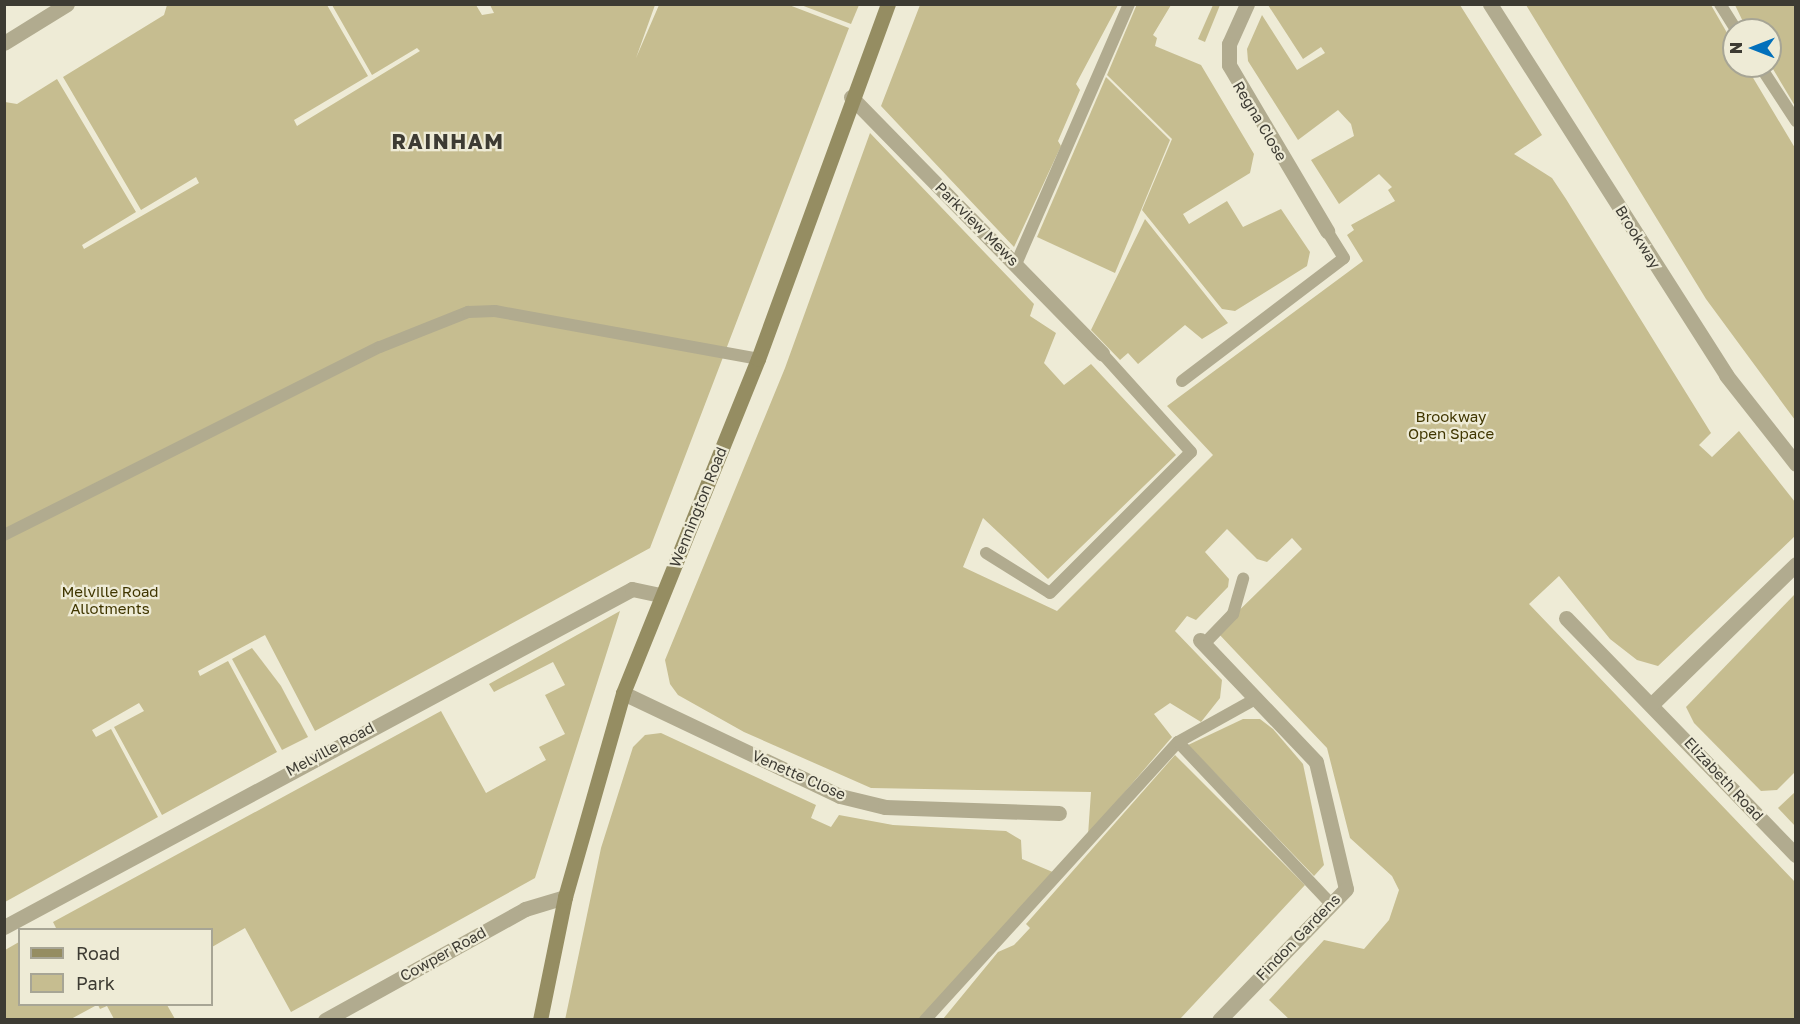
<!DOCTYPE html>
<style>
body{margin:0}
#map{position:relative;width:1800px;height:1024px;overflow:hidden;background:#eeebd6;font-family:"Golos Text",sans-serif}
div>[style]{position:absolute}
.green>*{inset:0;background:#c6bd90}
.service>*{height:12px;margin:-6px;padding:0 6px;transform-origin:6px;border-radius:6px;background:#b1ab8f}
.minor>*{height:15px;margin:-7.5px;padding:0 7.5px;transform-origin:7.5px;border-radius:7.5px;background:#b1ab8f}
.tertiary>*{height:15px;margin:-7.5px;padding:0 7.5px;transform-origin:7.5px;border-radius:7.5px;background:#b1ab8f}
.secondary>*{height:15px;margin:-7.5px;padding:0 7.5px;transform-origin:7.5px;border-radius:7.5px;background:#958d62}
span{translate:-50% -50%;white-space:nowrap;text-align:center;line-height:1.15;-webkit-text-stroke:4.5px #eeebd6;paint-order:stroke}
.street-label{font-size:15px;color:#3d3b33}
.park-label{font-size:15px;color:#403600}
.district-label{font-size:21px;color:#3d3b33;font-weight:700;letter-spacing:1.5px}
.frame{position:absolute;inset:0;border:6px solid #3d3b33;pointer-events:none}
.legend{position:absolute;left:18px;top:928px;width:195px;height:78px;box-sizing:border-box;background:#eeebd6;border:2px solid #a7a595;margin:0;padding:8px 10px;list-style:none;font-size:18px;color:#3d3b33}
.legend li{display:flex;align-items:center;gap:12px;height:30px}
.legend b{width:30px;border:2px solid #a7a595}
.north{position:absolute;left:1722px;top:18px;width:60px;height:60px;box-sizing:border-box;background:#eeebd6;border:2px solid #a7a595;border-radius:50%;rotate:270deg;font-size:16px;font-weight:700;line-height:24px;text-align:center;color:#3d3b33}
.north::after{content:'';display:block;margin:auto;width:21px;height:27px;background:#0270bb;clip-path:polygon(50% 0,100% 100%,50% 72%,0 100%)}
</style>
<div id="map">
<div class="green">
<i style="clip-path:polygon(1137px 4px,1171px 5px,1153px 35px,1157px 38px,1155px 46px,1201px 65px,1254px 154px,1250px 173px,1183px 214px,1189px 224px,1227px 201px,1243px 227px,1281px 209px,1310px 252px,1307px 266px,1235px 311px,1222px 309px,1142px 210px,1172px 139px,1107px 75px)"></i>
<i style="clip-path:polygon(167px 5px,327px 5px,368px 76px,294px 120px,297px 126px,420px 51px,417px 48px,372px 75px,332px 5px,476px 5px,482px 15px,494px 13px,490px 5px,655px 5px,636px 58px,659px 5px,789px 5px,849px 28px,650px 548px,315px 731px,265px 635px,198px 671px,200px 676px,228px 661px,277px 752px,162px 815px,114px 727px,144px 711px,139px 703px,92px 730px,96px 737px,111px 729px,158px 817px,5px 902px,5px 102px,17px 104px,57px 79px,136px 212px,82px 245px,84px 249px,199px 183px,196px 177px,141px 210px,63px 77px,164px 15px)"></i>
<i style="clip-path:polygon(801px 5px,859px 5px,851px 24px)"></i>
<i style="clip-path:polygon(920px 5px,1118px 5px,1076px 84px,1080px 90px,1058px 141px,1061px 146px,1014px 247px,881px 106px)"></i>
<i style="clip-path:polygon(1213px 5px,1220px 5px,1205px 42px,1198px 39px)"></i>
<i style="clip-path:polygon(1268px 5px,1460px 5px,1542px 135px,1514px 154px,1552px 178px,1566px 199px,1711px 433px,1699px 445px,1712px 457px,1739px 431px,1795px 502px,1795px 536px,1658px 666px,1637px 660px,1610px 639px,1559px 576px,1529px 604px,1795px 882px,1795px 1019px,1290px 1020px,1269px 1000px,1324px 940px,1364px 949px,1389px 920px,1399px 890px,1392px 876px,1350px 838px,1327px 748px,1217px 632px,1302px 549px,1292px 538px,1267px 562px,1257px 559px,1227px 529px,1205px 552px,1229px 579px,1228px 587px,1196px 620px,1187px 616px,1175px 631px,1222px 680px,1220px 698px,1201px 722px,1170px 703px,1154px 714px,1172px 737px,1088px 835px,1091px 792px,871px 788px,744px 732px,678px 695px,670px 684px,665px 660px,785px 368px,870px 133px,1034px 304px,1030px 316px,1056px 333px,1044px 363px,1064px 385px,1091px 364px,1176px 455px,1048px 579px,983px 518px,963px 567px,1057px 611px,1213px 455px,1167px 406px,1363px 261px,1347px 235px,1354px 230px,1351px 225px,1395px 201px,1388px 190px,1392px 187px,1379px 174px,1339px 204px,1311px 160px,1354px 136px,1351px 124px,1338px 110px,1298px 140px,1248px 61px,1247px 49px,1262px 15px,1297px 70px,1325px 53px,1321px 47px,1303px 59px)"></i>
<i style="clip-path:polygon(1526px 5px,1711px 5px,1734px 45px,1734px 66px,1746px 66px,1795px 148px,1795px 420px,1706px 299px)"></i>
<i style="clip-path:polygon(1735px 5px,1795px 5px,1795px 106px,1770px 64px,1770px 30px,1747px 30px)"></i>
<i style="clip-path:polygon(1106px 77px,1170px 140px,1115px 273px,1037px 237px)"></i>
<i style="clip-path:polygon(1145px 219px,1228px 323px,1202px 339px,1185px 325px,1138px 364px,1128px 353px,1120px 360px,1091px 330px)"></i>
<i style="clip-path:polygon(1795px 594px,1795px 772px,1777px 790px,1761px 791px,1694px 723px,1686px 707px)"></i>
<i style="clip-path:polygon(620px 611px,535px 878px,436px 933px,291px 1012px,245px 928px,212px 947px,212px 930px,57px 930px,53px 922px,441px 711px,486px 793px,546px 760px,539px 747px,565px 734px,545px 695px,565px 685px,553px 662px,494px 692px,489px 684px)"></i>
<i style="clip-path:polygon(252px 648px,281px 686px,308px 737px,282px 750px,232px 659px)"></i>
<i style="clip-path:polygon(1243px 719px,1260px 719px,1273px 729px,1303px 764px,1324px 865px,1314px 876px,1188px 745px)"></i>
<i style="clip-path:polygon(661px 733px,816px 805px,811px 818px,831px 827px,839px 815px,893px 825px,1006px 831px,1021px 840px,1022px 859px,1055px 873px,919px 1019px,565px 1020px,601px 848px,633px 747px,645px 735px)"></i>
<i style="clip-path:polygon(1175px 755px,1305px 885px,1180px 1019px,943px 1019px,998px 952px,1014px 945px,1030px 928px,1026px 924px)"></i>
<i style="clip-path:polygon(1795px 792px,1795px 826px,1778px 808px)"></i>
<i style="clip-path:polygon(19px 942px,20px 1004px,95px 1006px,71px 1019px,5px 1019px,5px 950px)"></i>
<i style="clip-path:polygon(98px 1005px,167px 1005px,175px 1019px,114px 1019px,107px 1006px,100px 1009px)"></i>
</div>
<div class="service">
<i style="left:1720px;top:4px;width:31px;rotate:58deg"></i>
<i style="left:1760px;top:66px;width:66px;rotate:56.8deg"></i>
<i style="left:1016px;top:264px;width:283px;rotate:-66.5deg"></i>
<i style="left:1182px;top:381px;width:203px;rotate:-37.2deg"></i>
<i style="left:1344px;top:258px;width:32px;rotate:-122deg"></i>
<i style="left:4px;top:535px;width:420px;rotate:-26.6deg"></i>
<i style="left:380px;top:347px;width:95px;rotate:-21.7deg"></i>
<i style="left:468px;top:312px;width:27px;rotate:-2deg"></i>
<i style="left:495px;top:311px;width:267px;rotate:10.3deg"></i>
<i style="left:986px;top:553px;width:75px;rotate:32deg"></i>
<i style="left:1050px;top:593px;width:199px;rotate:-45deg"></i>
<i style="left:1191px;top:452px;width:133px;rotate:-132deg"></i>
<i style="left:1204px;top:644px;width:42px;rotate:-46deg"></i>
<i style="left:1233px;top:614px;width:37px;rotate:-74deg"></i>
<i style="left:1178px;top:742px;width:223px;rotate:46.6deg"></i>
<i style="left:925px;top:1020px;width:376px;rotate:-47.7deg"></i>
<i style="left:1178px;top:742px;width:90px;rotate:-29.1deg"></i>
</div>
<div class="minor">
<i style="left:1247px;top:4px;width:44px;rotate:114.2deg"></i>
<i style="left:1229px;top:44px;width:21px;rotate:90deg"></i>
<i style="left:1229px;top:65px;width:193px;rotate:59.4deg"></i>
<i style="left:1490px;top:4px;width:440px;rotate:57.5deg"></i>
<i style="left:1726px;top:375px;width:113px;rotate:51.8deg"></i>
<i style="left:851px;top:97px;width:359px;rotate:45.6deg"></i>
<i style="left:1566px;top:618px;width:330px;rotate:45.9deg"></i>
<i style="left:1200px;top:640px;width:168px;rotate:46.4deg"></i>
<i style="left:1316px;top:762px;width:130px;rotate:76.7deg"></i>
<i style="left:1346px;top:889px;width:182px;rotate:134.1deg"></i>
<i style="left:623px;top:693px;width:240px;rotate:25.4deg"></i>
<i style="left:840px;top:796px;width:46px;rotate:13.7deg"></i>
<i style="left:885px;top:807px;width:174px;rotate:2deg"></i>
<i style="left:1653px;top:703px;width:199px;rotate:-44.2deg"></i>
<i style="left:4px;top:927px;width:713px;rotate:-28.29deg"></i>
<i style="left:632px;top:589px;width:30px;rotate:12deg"></i>
<i style="left:325px;top:1020px;width:229px;rotate:-29deg"></i>
<i style="left:525px;top:909px;width:42px;rotate:-16.7deg"></i>
</div>
<div class="tertiary">
<i style="left:4px;top:43px;width:74px;rotate:-31.8deg"></i>
</div>
<div class="secondary">
<i style="left:540px;top:1020px;width:126px;rotate:-78.5deg"></i>
<i style="left:565px;top:897px;width:212px;rotate:-74.1deg"></i>
<i style="left:623px;top:693px;width:360px;rotate:-68deg"></i>
<i style="left:758px;top:359px;width:378px;rotate:-69.9deg"></i>
</div>
<div class="street-label">
<span style="left:1260px;top:121px;rotate:59deg">Regna Close</span>
<span style="left:977px;top:224px;rotate:45deg">Parkview Mews</span>
<span style="left:1638px;top:237px;rotate:58deg">Brookway</span>
<span style="left:698px;top:507px;rotate:-68deg">Wennington Road</span>
<span style="left:330px;top:749px;rotate:-28deg">Melville Road</span>
<span style="left:799px;top:775px;rotate:24deg">Venette Close</span>
<span style="left:1724px;top:779px;rotate:47deg">Elizabeth Road</span>
<span style="left:1298px;top:937px;rotate:-46deg">Findon Gardens</span>
<span style="left:443px;top:954px;rotate:-29deg">Cowper Road</span>
</div>
<div class="park-label">
<span style="left:1451px;top:425px">Brookway<br>Open Space</span>
<span style="left:110px;top:600px">Melville Road<br>Allotments</span>
</div>
<div class="district-label">
<span style="left:448px;top:141px">RAINHAM</span>
</div>
<div class="frame"></div>
<ul class="legend">
<li><b style="height:8px;background:#958d62"></b>Road</li>
<li><b style="height:16px;background:#c6bd90"></b>Park</li>
</ul>
<div class="north">N</div>
</div>
